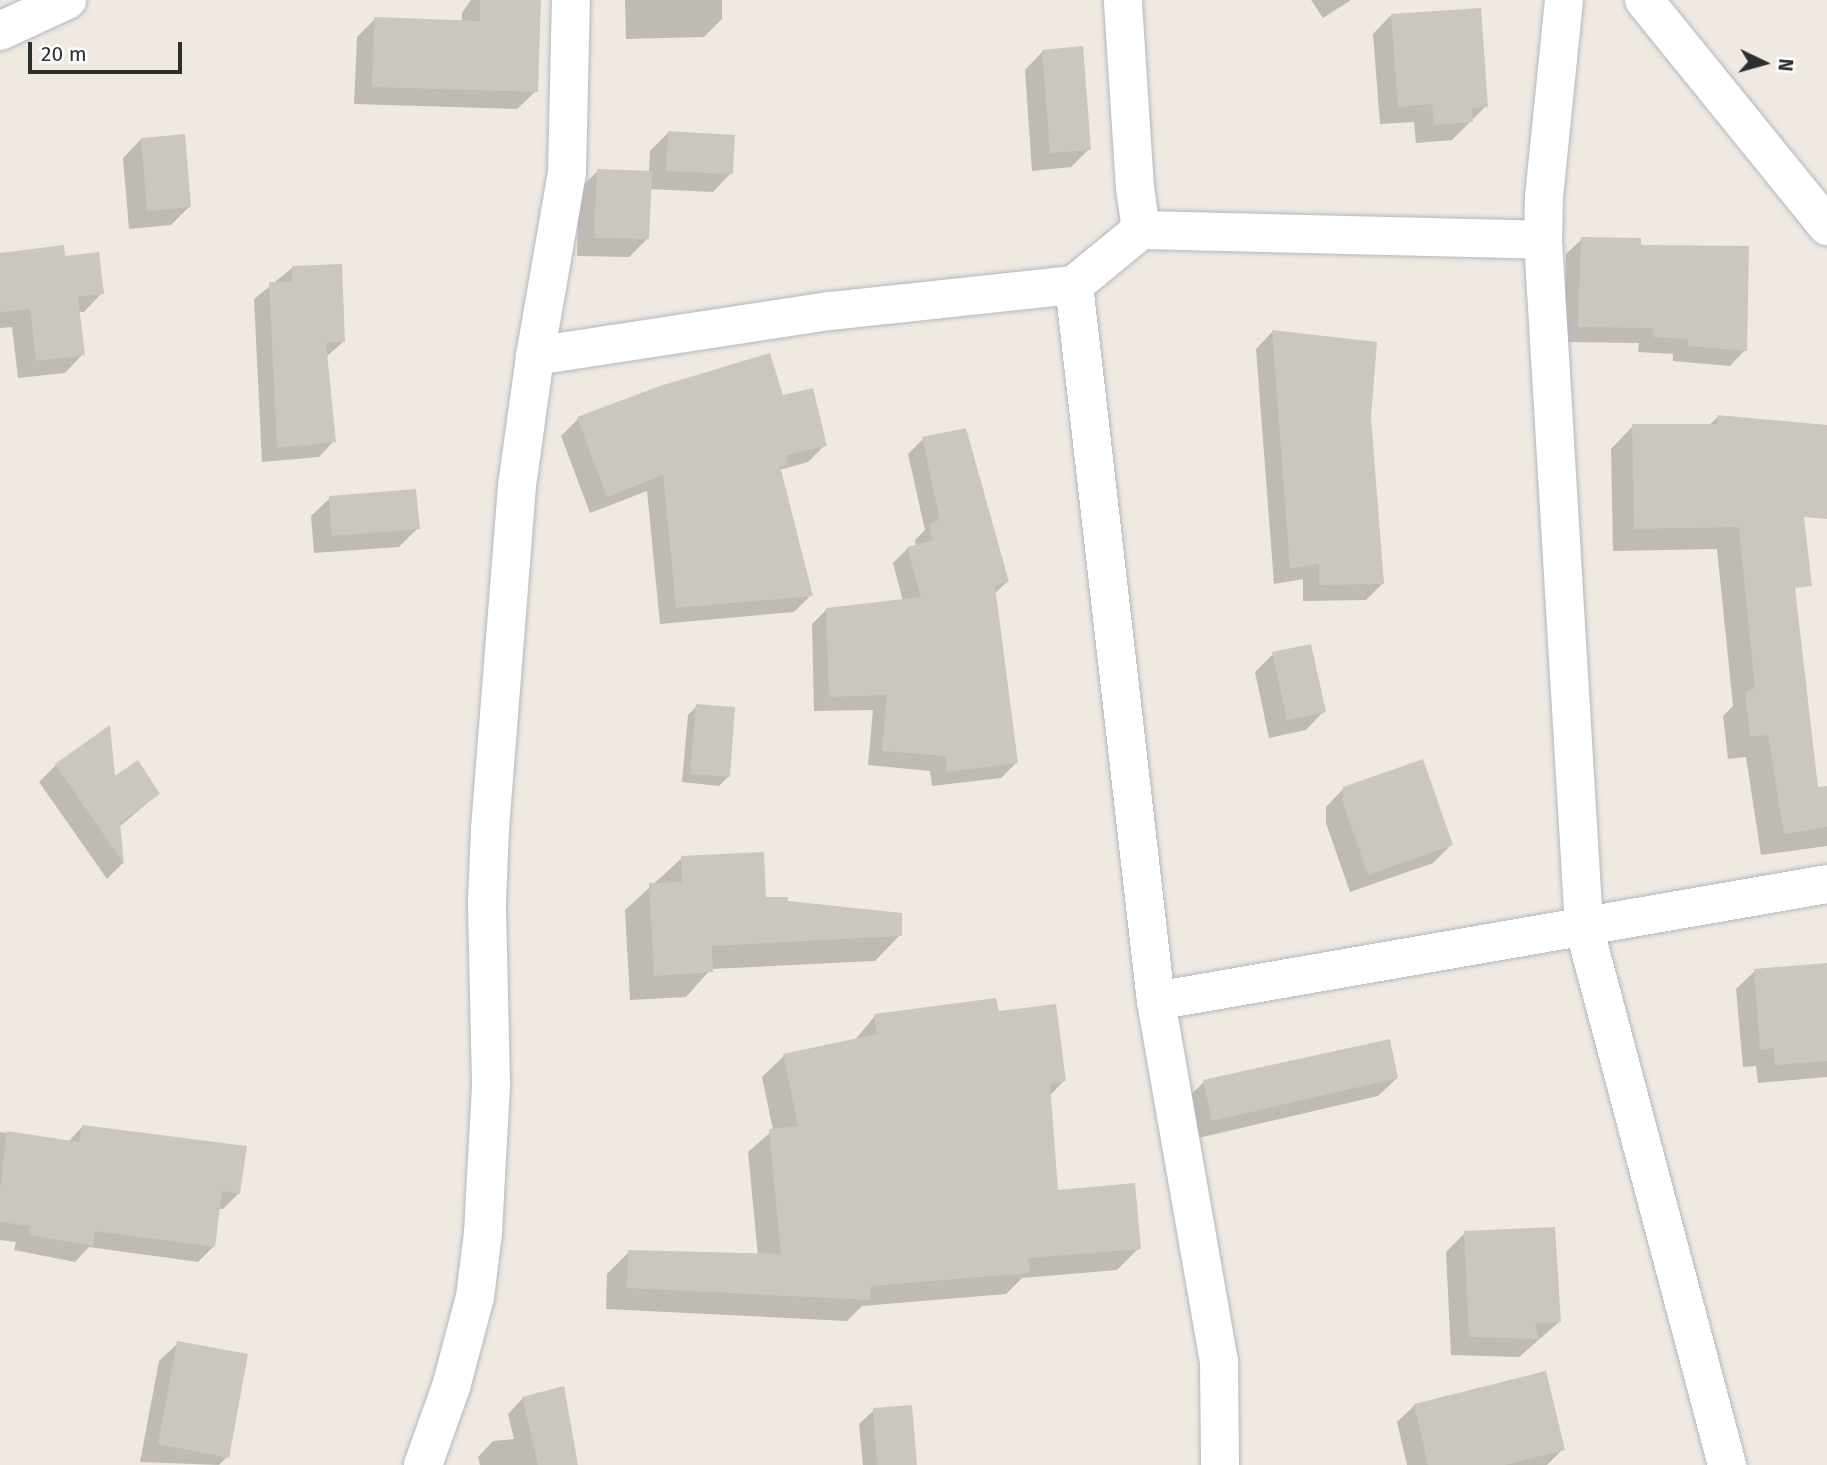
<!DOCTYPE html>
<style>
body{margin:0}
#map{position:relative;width:1827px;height:1465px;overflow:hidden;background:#efe9e1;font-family:"Fira Sans",sans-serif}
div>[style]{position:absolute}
.shadow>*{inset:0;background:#0003}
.building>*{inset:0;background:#cbc7bf}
.roads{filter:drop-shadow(0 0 2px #b4b7c1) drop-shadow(0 0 2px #b4b7c1)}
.minor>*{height:38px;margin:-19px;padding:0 19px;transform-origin:19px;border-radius:19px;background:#fff}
span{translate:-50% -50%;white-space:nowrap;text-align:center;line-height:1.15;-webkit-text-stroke:7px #fff;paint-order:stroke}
.north{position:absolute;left:1729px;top:28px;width:70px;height:70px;-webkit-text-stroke:5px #fff;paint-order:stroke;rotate:95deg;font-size:19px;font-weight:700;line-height:28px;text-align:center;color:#2e2e2e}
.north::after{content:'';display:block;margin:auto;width:24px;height:32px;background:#2e2e2e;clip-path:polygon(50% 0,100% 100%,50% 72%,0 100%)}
.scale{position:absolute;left:28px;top:42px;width:154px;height:32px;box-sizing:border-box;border:4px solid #2e2e2e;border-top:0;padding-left:9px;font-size:21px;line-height:24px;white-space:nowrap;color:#2e2e2e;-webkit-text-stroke:5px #fff;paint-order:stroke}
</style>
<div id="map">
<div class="shadow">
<i style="clip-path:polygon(471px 0,530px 0,536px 91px,517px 109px,354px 104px,357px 37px,375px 19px,462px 22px,462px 13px)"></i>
<i style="clip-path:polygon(625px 0,722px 0,722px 19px,704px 37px,626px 39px)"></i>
<i style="clip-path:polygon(1311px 0,1351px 0,1323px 18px)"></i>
<i style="clip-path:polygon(1391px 15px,1486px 106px,1452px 140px,1416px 143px,1414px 122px,1380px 124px,1373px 34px)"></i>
<i style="clip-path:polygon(1043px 51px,1089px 149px,1071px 167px,1032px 171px,1025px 70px)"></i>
<i style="clip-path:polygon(669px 132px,731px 173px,713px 192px,649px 189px,647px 239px,629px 257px,577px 256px,579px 189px,598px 171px,649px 172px,650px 151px)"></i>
<i style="clip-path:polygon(141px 139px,189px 207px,171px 225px,129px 229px,123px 158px)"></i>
<i style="clip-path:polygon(1582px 239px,1745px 350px,1730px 366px,1673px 361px,1673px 354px,1638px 352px,1639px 343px,1564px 342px,1566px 254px)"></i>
<i style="clip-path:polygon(0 255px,102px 293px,84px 312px,78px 312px,83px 354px,65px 373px,18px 378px,12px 327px,0 328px)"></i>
<i style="clip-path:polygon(292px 268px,343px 342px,326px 357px,334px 441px,319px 457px,262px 462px,254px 299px)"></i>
<i style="clip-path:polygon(1272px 332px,1369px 417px,1382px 584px,1366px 600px,1303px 601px,1303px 579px,1274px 584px,1256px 349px)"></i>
<i style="clip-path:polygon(782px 397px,825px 445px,808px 462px,779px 470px,811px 595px,794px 612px,660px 624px,647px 491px,590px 513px,561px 436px,578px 419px)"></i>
<i style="clip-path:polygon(1718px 417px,1827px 427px,1827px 482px,1782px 489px,1817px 789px,1827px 788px,1827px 846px,1761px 855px,1746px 757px,1728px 759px,1723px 716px,1733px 706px,1717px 549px,1613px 551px,1611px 449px,1633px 426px,1709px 425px)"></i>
<i style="clip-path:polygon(923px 439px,1007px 582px,994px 594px,1016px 763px,1001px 778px,932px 786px,930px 771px,868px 765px,873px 710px,814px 711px,812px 624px,827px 609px,903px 601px,893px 563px,908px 548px,916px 546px,915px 540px,925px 530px,908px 454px)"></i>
<i style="clip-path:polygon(330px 498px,418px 528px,399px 547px,314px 553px,311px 516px)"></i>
<i style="clip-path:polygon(1273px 654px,1324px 711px,1306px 730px,1269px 738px,1255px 672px)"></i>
<i style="clip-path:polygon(697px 706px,728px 777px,719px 786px,682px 782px,688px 715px)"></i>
<i style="clip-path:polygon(56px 765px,158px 794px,119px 827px,123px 863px,107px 879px,39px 782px)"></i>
<i style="clip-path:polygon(1344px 788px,1451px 845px,1433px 863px,1350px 892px,1326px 823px,1326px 807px)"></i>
<i style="clip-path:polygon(682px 858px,764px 899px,787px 902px,900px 935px,875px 961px,711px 969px,686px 997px,630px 1000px,625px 910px)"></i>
<i style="clip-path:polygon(1827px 964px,1827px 1077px,1758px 1083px,1756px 1066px,1743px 1067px,1736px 989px,1755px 971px)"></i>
<i style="clip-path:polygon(875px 1016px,1064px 1081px,1049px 1096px,1056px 1192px,1139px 1248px,1117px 1270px,1022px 1278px,1006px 1294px,862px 1306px,847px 1321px,606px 1309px,607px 1274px,629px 1252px,758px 1256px,748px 1152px,773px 1130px,762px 1077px,784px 1056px,854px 1041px)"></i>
<i style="clip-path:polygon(1397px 1078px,1378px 1096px,1194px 1139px,1185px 1100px,1204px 1082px)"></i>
<i style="clip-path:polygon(82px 1127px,239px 1193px,223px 1209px,218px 1209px,214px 1246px,198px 1262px,89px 1247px,75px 1262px,14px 1250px,16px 1242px,0 1240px,0 1132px,68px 1142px)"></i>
<i style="clip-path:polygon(1465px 1233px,1559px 1322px,1519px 1357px,1451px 1355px,1446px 1252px)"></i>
<i style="clip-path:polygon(178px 1343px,227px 1457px,219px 1465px,140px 1462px,159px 1361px)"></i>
<i style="clip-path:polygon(523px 1398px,576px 1465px,480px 1465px,478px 1457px,493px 1441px,514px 1439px,508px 1414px)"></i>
<i style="clip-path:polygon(1415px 1405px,1563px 1449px,1547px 1465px,1407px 1465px,1397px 1422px)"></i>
<i style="clip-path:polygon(874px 1410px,915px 1465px,863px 1465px,859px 1424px)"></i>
</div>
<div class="building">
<i style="clip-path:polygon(480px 0,541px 0,538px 92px,372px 87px,374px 17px,480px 21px)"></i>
<i style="clip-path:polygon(1481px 8px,1488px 107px,1472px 108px,1473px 122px,1434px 125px,1432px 104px,1398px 107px,1391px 14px)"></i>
<i style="clip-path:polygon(1083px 46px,1091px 150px,1050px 153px,1042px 50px)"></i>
<i style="clip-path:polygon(668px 131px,735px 135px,733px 174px,666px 171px)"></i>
<i style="clip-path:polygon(185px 134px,191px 207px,147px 211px,141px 138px)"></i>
<i style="clip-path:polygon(597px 169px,652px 171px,649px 239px,594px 238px)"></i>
<i style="clip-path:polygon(1581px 237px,1641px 238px,1641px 245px,1749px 246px,1747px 351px,1687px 346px,1688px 339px,1653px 337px,1653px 328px,1578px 327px)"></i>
<i style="clip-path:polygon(64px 245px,65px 256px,99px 252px,104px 294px,78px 297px,85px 355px,36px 361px,30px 309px,0 312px,0 253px)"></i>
<i style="clip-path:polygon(342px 264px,345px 342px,326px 343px,336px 442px,277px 448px,269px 282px,292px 282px,292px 266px)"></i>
<i style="clip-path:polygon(1272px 330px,1377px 342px,1371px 417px,1384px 584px,1319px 585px,1319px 564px,1290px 569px)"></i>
<i style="clip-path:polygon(770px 353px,783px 395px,813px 388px,827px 446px,786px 455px,788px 464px,780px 466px,813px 596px,676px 608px,663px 475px,607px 497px,577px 417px,660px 386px)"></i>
<i style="clip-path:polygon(1717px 415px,1827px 425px,1827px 519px,1804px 517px,1812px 586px,1795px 588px,1818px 787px,1827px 786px,1827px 827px,1784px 834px,1768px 735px,1750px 737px,1745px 692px,1755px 688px,1739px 527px,1634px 529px,1632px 424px,1717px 424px)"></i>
<i style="clip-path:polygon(966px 428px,1009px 582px,995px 586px,1018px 763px,947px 772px,945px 756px,882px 751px,887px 695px,829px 697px,826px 608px,921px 597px,907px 547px,933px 540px,929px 524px,940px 520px,922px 437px)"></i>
<i style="clip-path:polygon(416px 489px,420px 529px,332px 536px,329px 496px)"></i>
<i style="clip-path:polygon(1311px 644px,1326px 712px,1287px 720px,1272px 652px)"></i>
<i style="clip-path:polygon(696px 704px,735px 707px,730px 777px,690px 774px)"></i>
<i style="clip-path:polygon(110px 725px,115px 776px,138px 760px,160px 794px,120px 823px,124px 864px,55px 764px)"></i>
<i style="clip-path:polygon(1423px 759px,1453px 845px,1368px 875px,1343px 803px,1343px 787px)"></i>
<i style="clip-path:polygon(764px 852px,766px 897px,788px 897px,788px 901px,902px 913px,902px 936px,712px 946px,713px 972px,654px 976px,649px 883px,682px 882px,681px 856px)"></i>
<i style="clip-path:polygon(1827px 963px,1827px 1061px,1775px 1065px,1774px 1048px,1760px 1050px,1754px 969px)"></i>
<i style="clip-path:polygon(996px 998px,999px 1011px,1056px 1004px,1066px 1081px,1050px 1084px,1058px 1190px,1135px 1183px,1141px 1249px,1028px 1258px,1030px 1273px,871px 1286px,870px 1300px,627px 1288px,628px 1250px,781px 1254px,769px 1129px,798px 1126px,783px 1054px,877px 1034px,874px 1014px)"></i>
<i style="clip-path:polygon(1390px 1039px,1398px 1078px,1212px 1121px,1203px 1080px)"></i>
<i style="clip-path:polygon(82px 1125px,247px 1146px,240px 1194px,222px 1191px,215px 1247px,95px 1231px,93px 1246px,29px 1235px,31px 1226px,0 1222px,0 1190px,7px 1131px,79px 1142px)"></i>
<i style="clip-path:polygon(1555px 1227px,1561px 1322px,1535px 1323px,1539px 1339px,1469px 1337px,1464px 1231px)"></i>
<i style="clip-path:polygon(177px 1341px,248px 1354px,229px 1458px,158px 1444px)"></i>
<i style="clip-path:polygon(1546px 1371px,1565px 1450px,1505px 1465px,1428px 1465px,1414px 1404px)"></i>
<i style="clip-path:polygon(564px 1386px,578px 1465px,538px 1465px,522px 1397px)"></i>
<i style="clip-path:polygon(912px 1405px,917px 1465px,877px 1465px,873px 1408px)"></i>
</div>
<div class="roads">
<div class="minor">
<i style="left:1564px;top:0;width:198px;rotate:95.8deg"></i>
<i style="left:1544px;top:197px;width:43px;rotate:91.3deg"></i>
<i style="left:1543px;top:240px;width:688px;rotate:86.58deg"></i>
<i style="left:1584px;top:927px;width:557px;rotate:75.11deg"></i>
<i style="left:1644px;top:0;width:291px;rotate:51deg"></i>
<i style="left:0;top:31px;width:74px;rotate:-24.8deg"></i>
<i style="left:1141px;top:230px;width:402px;rotate:1.4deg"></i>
<i style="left:1074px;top:285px;width:87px;rotate:-39.4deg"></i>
<i style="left:1141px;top:230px;width:42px;rotate:-98.1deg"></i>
<i style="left:1135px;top:188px;width:188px;rotate:-93.7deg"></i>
<i style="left:535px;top:356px;width:298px;rotate:-8.7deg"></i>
<i style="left:830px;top:311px;width:245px;rotate:-6.1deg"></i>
<i style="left:1074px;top:285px;width:721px;rotate:83.47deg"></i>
<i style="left:1156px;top:1001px;width:365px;rotate:80.1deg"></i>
<i style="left:1219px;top:1361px;width:104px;rotate:89.4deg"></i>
<i style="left:1156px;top:1001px;width:681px;rotate:-9.89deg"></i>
<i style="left:423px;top:1465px;width:83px;rotate:-70.3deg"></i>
<i style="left:451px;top:1387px;width:93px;rotate:-75.1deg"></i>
<i style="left:475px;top:1297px;width:64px;rotate:-82.9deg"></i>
<i style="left:483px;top:1233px;width:150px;rotate:-86.9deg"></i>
<i style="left:491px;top:1083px;width:182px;rotate:-91.3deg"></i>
<i style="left:487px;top:901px;width:72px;rotate:-87.6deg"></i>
<i style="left:490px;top:829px;width:344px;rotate:-85.5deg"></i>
<i style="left:517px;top:486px;width:131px;rotate:-82.1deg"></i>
<i style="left:535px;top:356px;width:186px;rotate:-80.1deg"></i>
<i style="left:567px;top:173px;width:173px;rotate:-88.7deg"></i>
</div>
</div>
<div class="north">N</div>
<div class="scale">20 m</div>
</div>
